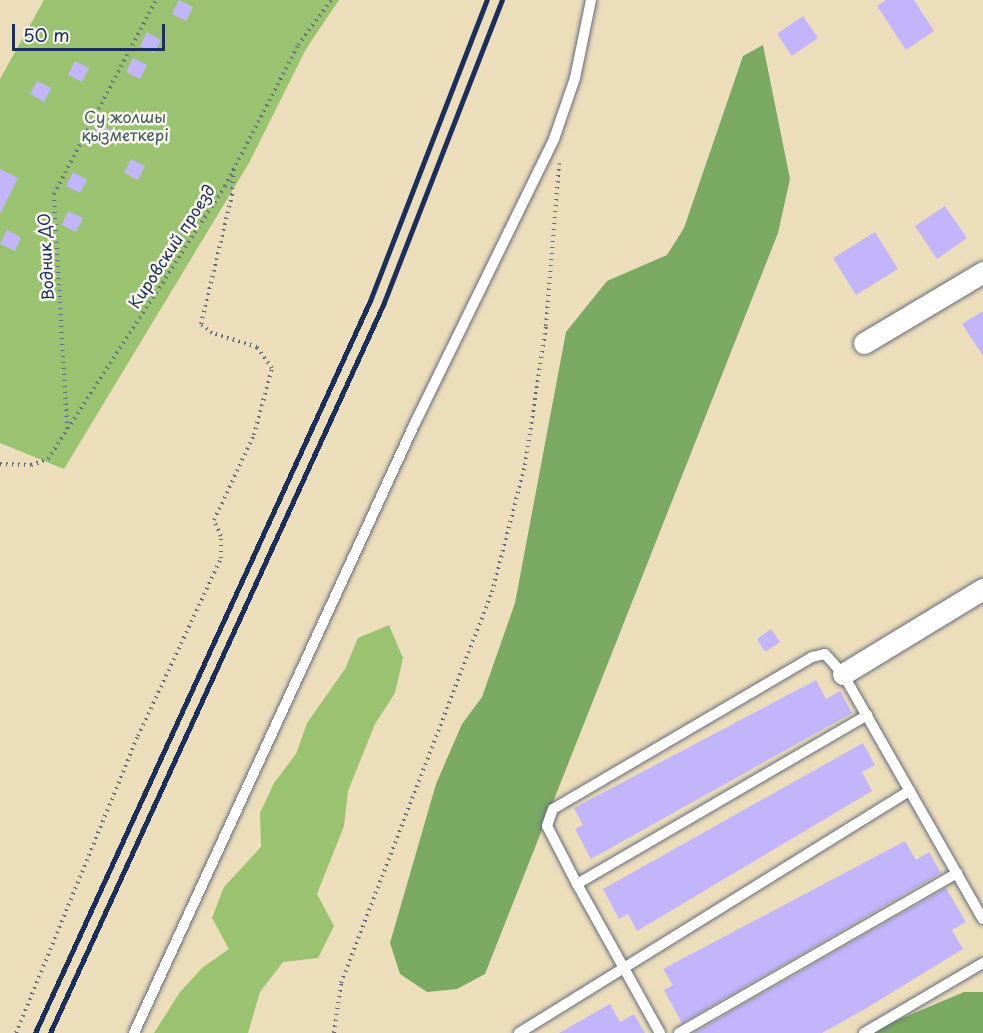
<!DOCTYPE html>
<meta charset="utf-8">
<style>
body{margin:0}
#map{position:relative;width:983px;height:1033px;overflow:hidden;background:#eddebb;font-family:"Playpen Sans",sans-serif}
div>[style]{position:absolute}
.green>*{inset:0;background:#99c370}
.forest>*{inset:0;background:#7aa962}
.building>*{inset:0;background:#c2b5fc}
.path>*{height:4px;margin-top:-2px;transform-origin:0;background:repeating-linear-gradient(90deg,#646c7f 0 1.5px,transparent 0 6px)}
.roads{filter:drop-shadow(0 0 2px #646c7f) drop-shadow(0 0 2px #646c7f)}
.lane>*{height:10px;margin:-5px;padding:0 5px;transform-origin:5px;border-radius:5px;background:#fff}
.street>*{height:21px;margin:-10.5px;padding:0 10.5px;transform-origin:10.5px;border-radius:10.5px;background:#fff}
.rail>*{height:4.5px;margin:-2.25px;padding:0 2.25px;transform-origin:2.25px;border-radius:2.25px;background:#1b2f5e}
span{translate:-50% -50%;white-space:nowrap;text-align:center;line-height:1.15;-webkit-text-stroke:5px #fbf7ec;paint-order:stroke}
.park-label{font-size:16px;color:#415b63}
.street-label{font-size:16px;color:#1b2f5e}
.scale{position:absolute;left:12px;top:24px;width:153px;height:27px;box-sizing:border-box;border:3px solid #1b2f5e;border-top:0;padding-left:8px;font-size:18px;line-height:21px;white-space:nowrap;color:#1b2f5e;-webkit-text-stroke:4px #fbf7ec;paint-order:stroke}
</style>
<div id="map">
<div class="green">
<i style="clip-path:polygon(44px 0,339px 0,306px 49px,249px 163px,64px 469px,0 443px,0 79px)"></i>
<i style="clip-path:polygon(389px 625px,403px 658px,395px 693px,375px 724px,348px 791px,344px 826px,317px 894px,334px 926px,318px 958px,283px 962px,260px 992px,248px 1033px,154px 1033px,180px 992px,202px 968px,229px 949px,212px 918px,224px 887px,261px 847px,260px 813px,274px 783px,296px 754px,307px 723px,345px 669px,358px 638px)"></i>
</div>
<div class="forest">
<i style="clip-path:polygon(763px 45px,790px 179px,778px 233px,485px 974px,457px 989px,427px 992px,400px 974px,390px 943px,436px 784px,462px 724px,482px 697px,515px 603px,566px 332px,607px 281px,667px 255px,684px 228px,743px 56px)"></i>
<i style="clip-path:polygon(964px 992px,983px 992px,983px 1033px,867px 1033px)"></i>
</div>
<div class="building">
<i style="clip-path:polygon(179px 0,193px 7px,186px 21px,172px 14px)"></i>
<i style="clip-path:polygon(886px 0,914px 0,934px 31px,906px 50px,877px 6px)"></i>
<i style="clip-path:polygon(803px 16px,818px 38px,792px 56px,777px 34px)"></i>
<i style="clip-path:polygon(147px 32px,161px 40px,154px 53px,140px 46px)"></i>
<i style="clip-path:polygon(133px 58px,147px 65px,140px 79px,126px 72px)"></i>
<i style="clip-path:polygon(75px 61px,89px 68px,82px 82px,68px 75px)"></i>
<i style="clip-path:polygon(37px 81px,51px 88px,44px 102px,30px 94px)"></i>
<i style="clip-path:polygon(99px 123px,113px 131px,106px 144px,92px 137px)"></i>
<i style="clip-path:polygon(131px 159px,145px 166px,138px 180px,124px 173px)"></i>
<i style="clip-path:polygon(0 169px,18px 178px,0 214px)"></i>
<i style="clip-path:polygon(73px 172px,87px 180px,80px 193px,66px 186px)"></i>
<i style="clip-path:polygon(945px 206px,967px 238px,937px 259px,915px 226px)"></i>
<i style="clip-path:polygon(68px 211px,83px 218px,76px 232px,62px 225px)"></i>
<i style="clip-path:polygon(7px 230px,21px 237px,15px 251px,0 244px)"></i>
<i style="clip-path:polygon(875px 232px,898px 269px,856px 295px,833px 258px)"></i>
<i style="clip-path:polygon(983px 311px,983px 356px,962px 324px)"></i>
<i style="clip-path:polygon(771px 629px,780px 642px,765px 652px,757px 639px)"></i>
<i style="clip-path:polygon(816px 680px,826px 699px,840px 691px,852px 713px,591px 859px,575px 829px,583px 825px,574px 808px)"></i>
<i style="clip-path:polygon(863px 743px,875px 765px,862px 772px,872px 791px,637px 931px,628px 914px,619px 919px,603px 889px)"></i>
<i style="clip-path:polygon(905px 841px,916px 860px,929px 852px,941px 873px,682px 1023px,664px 990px,673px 985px,663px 969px)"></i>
<i style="clip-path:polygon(946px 888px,966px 922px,952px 930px,963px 949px,865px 1009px,822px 1033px,694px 1033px)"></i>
<i style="clip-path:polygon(610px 1004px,620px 1022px,634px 1014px,645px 1033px,559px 1033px)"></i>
</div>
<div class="path">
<i style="left:67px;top:429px;width:235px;rotate:-93.2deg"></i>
<i style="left:54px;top:194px;width:219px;rotate:-62.3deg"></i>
<i style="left:0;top:464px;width:31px;rotate:2deg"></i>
<i style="left:31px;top:465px;width:18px;rotate:-19deg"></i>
<i style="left:48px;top:459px;width:325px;rotate:-57deg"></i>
<i style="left:225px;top:186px;width:159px;rotate:-62.6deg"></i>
<i style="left:298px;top:45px;width:56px;rotate:-53.7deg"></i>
<i style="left:16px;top:1033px;width:321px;rotate:-67.7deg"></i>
<i style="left:138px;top:736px;width:196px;rotate:-65deg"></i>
<i style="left:221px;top:558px;width:22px;rotate:-90deg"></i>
<i style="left:221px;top:536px;width:17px;rotate:-114deg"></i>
<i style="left:214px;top:520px;width:94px;rotate:-64.8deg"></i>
<i style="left:254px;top:435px;width:69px;rotate:-75deg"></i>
<i style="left:272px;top:368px;width:26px;rotate:-126deg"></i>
<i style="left:257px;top:347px;width:47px;rotate:-162.7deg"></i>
<i style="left:212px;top:333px;width:14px;rotate:-141deg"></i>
<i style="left:201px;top:324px;width:133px;rotate:-76.5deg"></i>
<i style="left:232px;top:195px;width:27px;rotate:-86deg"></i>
<i style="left:334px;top:1033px;width:50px;rotate:-82deg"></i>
<i style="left:341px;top:983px;width:419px;rotate:-68.9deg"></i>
<i style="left:492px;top:592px;width:131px;rotate:-75.4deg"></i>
<i style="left:525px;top:465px;width:141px;rotate:-81.4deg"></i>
<i style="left:546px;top:326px;width:163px;rotate:-85.4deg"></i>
</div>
<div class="roads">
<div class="lane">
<i style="left:577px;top:884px;width:65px;rotate:-117.3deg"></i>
<i style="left:547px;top:826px;width:18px;rotate:-71deg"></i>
<i style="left:553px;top:809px;width:300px;rotate:-30.4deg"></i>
<i style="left:812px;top:657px;width:13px;rotate:-13deg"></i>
<i style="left:825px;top:654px;width:27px;rotate:48deg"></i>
<i style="left:843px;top:674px;width:282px;rotate:60.3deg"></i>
<i style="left:134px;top:1033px;width:672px;rotate:-65.27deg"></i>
<i style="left:415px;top:423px;width:316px;rotate:-63.9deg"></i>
<i style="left:554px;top:139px;width:65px;rotate:-71deg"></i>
<i style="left:575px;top:78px;width:80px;rotate:-78.4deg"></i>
<i style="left:519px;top:1033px;width:460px;rotate:-31.8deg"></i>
<i style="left:660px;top:1033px;width:171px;rotate:-119.1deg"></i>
<i style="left:577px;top:884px;width:336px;rotate:-30.2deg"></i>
<i style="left:679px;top:1033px;width:321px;rotate:-29.9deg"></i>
<i style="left:864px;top:1033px;width:138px;rotate:-30.5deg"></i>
</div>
<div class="street">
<i style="left:864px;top:343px;width:139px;rotate:-30.8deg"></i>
<i style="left:843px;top:674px;width:164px;rotate:-31.3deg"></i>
</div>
</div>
<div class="rail">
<i style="left:35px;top:1033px;width:805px;rotate:-65.41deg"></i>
<i style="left:370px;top:301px;width:323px;rotate:-68.8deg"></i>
<i style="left:50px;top:1033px;width:801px;rotate:-65.42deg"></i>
<i style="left:383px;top:305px;width:327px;rotate:-68.7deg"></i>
</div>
<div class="park-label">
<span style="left:125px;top:125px">Су жолшы<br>қызметкері</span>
</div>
<div class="street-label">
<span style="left:171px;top:246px;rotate:-57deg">Кировский проезд</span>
<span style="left:45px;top:257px;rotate:-93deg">Водник ДО</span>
</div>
<div class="scale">50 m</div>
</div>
